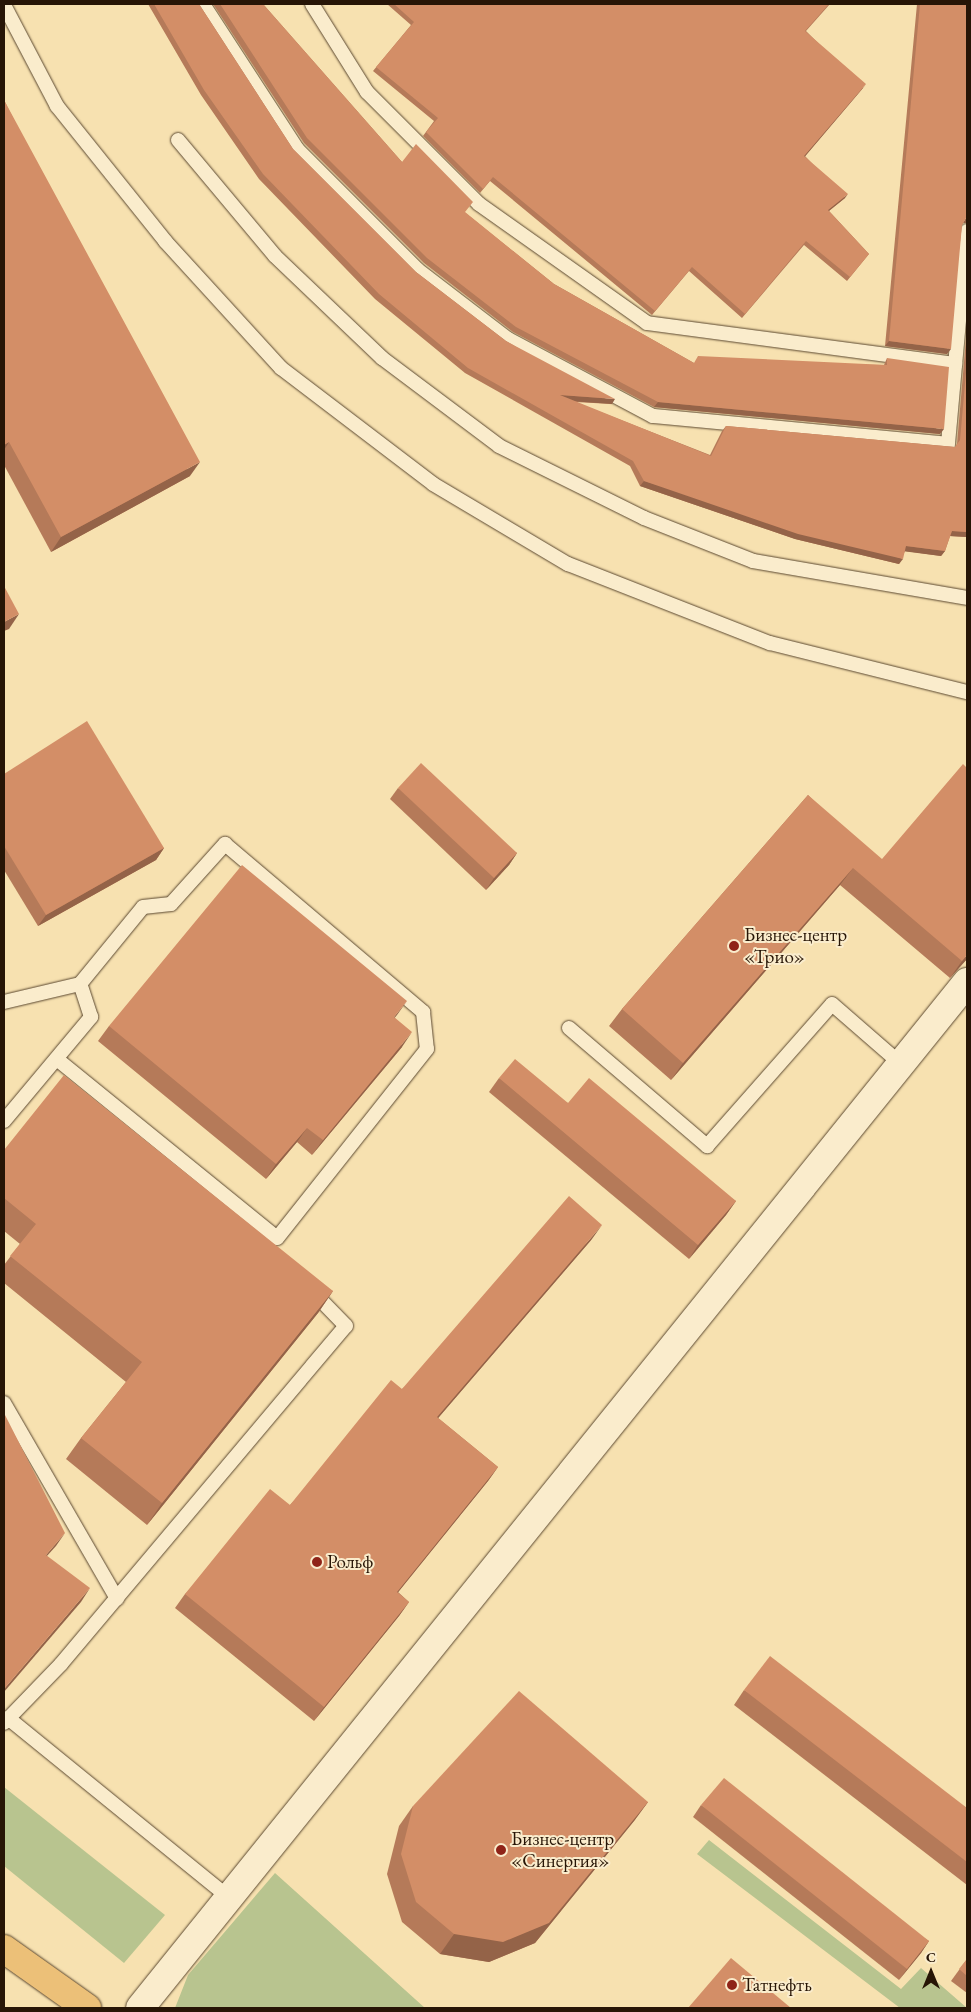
<!DOCTYPE html>
<meta charset="utf-8">
<style>
body{margin:0}
#map{position:relative;width:971px;height:2012px;overflow:hidden;background:#f7e1b0;font-family:"EB Garamond",serif}
div>[style]{position:absolute}
.green>*{inset:0;background:#b8c48f}
.roads{filter:drop-shadow(0 0 1px #5b4830) drop-shadow(0 0 1px #5b4830)}
.service>*{height:14px;margin:-7px;padding:0 7px;transform-origin:7px;border-radius:7px;background:#faeccc}
.minor>*{height:28px;margin:-14px;padding:0 14px;transform-origin:14px;border-radius:14px;background:#faeccc}
.primary>*{height:28px;margin:-14px;padding:0 14px;transform-origin:14px;border-radius:14px;background:#ecc078}
.wall>*{inset:0;background:#b57a59}
.shaded-wall>*{inset:0;background:#946348}
.building>*{inset:0;background:#d38e67}
.dots>*{width:14px;height:14px;translate:-50% -50%;box-sizing:border-box;border:2px solid #faeccc;border-radius:50%}
span{translate:-50% -50%;white-space:nowrap;text-align:center;line-height:1.15;-webkit-text-stroke:4px #faeccc;paint-order:stroke}
.poi-label{font-size:19px;color:#271506}
.left{translate:0 -50%;text-align:left}
.frame{position:absolute;inset:0;border:5px solid #271506;pointer-events:none}
.north{position:absolute;left:906px;top:1947px;width:50px;height:50px;-webkit-text-stroke:4px #faeccc;paint-order:stroke;rotate:0deg;font-size:14px;font-weight:700;line-height:20px;text-align:center;color:#271506}
.north::after{content:'';display:block;margin:auto;width:18px;height:22px;background:#271506;clip-path:polygon(50% 0,100% 100%,50% 72%,0 100%)}
</style>
<div id="map">
<div class="green">
<i style="clip-path:polygon(4px 1787px,165px 1915px,124px 1963px,4px 1866px)"></i>
<i style="clip-path:polygon(709px 1840px,901px 1989px,921px 1968px,967px 2008px,900px 2008px,697px 1854px)"></i>
<i style="clip-path:polygon(275px 1873px,425px 2008px,426px 2008px,175px 2008px,188px 1975px)"></i>
</div>
<div class="roads">
<div class="service">
<i style="left:203px;top:4px;width:173px;rotate:57deg"></i>
<i style="left:297px;top:149px;width:171px;rotate:45deg"></i>
<i style="left:418px;top:270px;width:113px;rotate:37.5deg"></i>
<i style="left:508px;top:339px;width:164px;rotate:28deg"></i>
<i style="left:653px;top:416px;width:296px;rotate:5.4deg"></i>
<i style="left:948px;top:444px;width:214px;rotate:-84.9deg"></i>
<i style="left:312px;top:4px;width:104px;rotate:58deg"></i>
<i style="left:367px;top:92px;width:158px;rotate:45deg"></i>
<i style="left:479px;top:204px;width:206px;rotate:35.3deg"></i>
<i style="left:647px;top:323px;width:311px;rotate:7.6deg"></i>
<i style="left:4px;top:5px;width:114px;rotate:62.3deg"></i>
<i style="left:57px;top:106px;width:173px;rotate:51.3deg"></i>
<i style="left:165px;top:241px;width:172px;rotate:47.6deg"></i>
<i style="left:281px;top:368px;width:191px;rotate:37.3deg"></i>
<i style="left:433px;top:484px;width:157px;rotate:30.7deg"></i>
<i style="left:568px;top:564px;width:217px;rotate:21.4deg"></i>
<i style="left:770px;top:643px;width:203px;rotate:14deg"></i>
<i style="left:178px;top:140px;width:151px;rotate:50.1deg"></i>
<i style="left:275px;top:256px;width:148px;rotate:43.6deg"></i>
<i style="left:382px;top:358px;width:146px;rotate:36.9deg"></i>
<i style="left:499px;top:446px;width:162px;rotate:26.4deg"></i>
<i style="left:644px;top:518px;width:117px;rotate:21.5deg"></i>
<i style="left:753px;top:561px;width:217px;rotate:9.8deg"></i>
<i style="left:4px;top:1002px;width:78px;rotate:-13.3deg"></i>
<i style="left:80px;top:984px;width:99px;rotate:-50.7deg"></i>
<i style="left:143px;top:907px;width:28px;rotate:-6deg"></i>
<i style="left:171px;top:904px;width:81px;rotate:-48deg"></i>
<i style="left:225px;top:844px;width:260px;rotate:40.3deg"></i>
<i style="left:423px;top:1012px;width:37px;rotate:84deg"></i>
<i style="left:427px;top:1049px;width:241px;rotate:128.4deg"></i>
<i style="left:277px;top:1238px;width:282px;rotate:-140.9deg"></i>
<i style="left:569px;top:1028px;width:182px;rotate:40.5deg"></i>
<i style="left:707px;top:1146px;width:189px;rotate:-48.6deg"></i>
<i style="left:832px;top:1004px;width:91px;rotate:41deg"></i>
<i style="left:4px;top:1121px;width:136px;rotate:-50.1deg"></i>
<i style="left:91px;top:1017px;width:35px;rotate:-108deg"></i>
<i style="left:4px;top:1403px;width:226px;rotate:60deg"></i>
<i style="left:8px;top:1718px;width:284px;rotate:39.1deg"></i>
<i style="left:4px;top:1723px;width:82px;rotate:-46deg"></i>
<i style="left:61px;top:1664px;width:442px;rotate:-49.9deg"></i>
<i style="left:346px;top:1326px;width:50px;rotate:-134.2deg"></i>
</div>
<div class="minor">
<i style="left:140px;top:2008px;width:1318px;rotate:-51.13deg"></i>
</div>
<div class="primary">
<i style="left:4px;top:1949px;width:102px;rotate:35.4deg"></i>
</div>
</div>
<div class="wall">
<i style="clip-path:polygon(148px 4px,199px 4px,293px 149px,416px 272px,506px 341px,612px 404px,575px 402px,710px 455px,722px 431px,726px 426px,955px 447px,957px 444px,967px 327px,967px 537px,950px 536px,945px 551px,941px 556px,905px 551px,899px 564px,795px 539px,640px 486px,630px 466px,465px 373px,375px 299px,259px 179px,201px 95px)"></i>
<i style="clip-path:polygon(213px 4px,263px 4px,402px 162px,554px 284px,694px 363px,884px 365px,887px 358px,940px 434px,654px 407px,513px 332px,424px 263px,304px 143px)"></i>
<i style="clip-path:polygon(387px 4px,830px 4px,806px 31px,863px 88px,805px 156px,845px 198px,829px 211px,869px 254px,847px 281px,804px 245px,742px 318px,689px 271px,652px 315px,490px 181px,480px 193px,423px 136px,434px 121px,373px 71px,411px 25px)"></i>
<i style="clip-path:polygon(917px 4px,967px 4px,963px 223px,962px 225px,947px 354px,885px 346px)"></i>
<i style="clip-path:polygon(4px 100px,190px 476px,51px 552px,4px 465px)"></i>
<i style="clip-path:polygon(4px 774px,164px 848px,156px 860px,38px 926px,4px 870px)"></i>
<i style="clip-path:polygon(398px 788px,517px 853px,509px 865px,486px 890px,390px 799px)"></i>
<i style="clip-path:polygon(808px 795px,967px 959px,950px 978px,840px 885px,671px 1080px,609px 1026px,622px 1009px)"></i>
<i style="clip-path:polygon(395px 1018px,402px 1047px,312px 1155px,297px 1142px,266px 1179px,98px 1041px,109px 1026px)"></i>
<i style="clip-path:polygon(499px 1078px,568px 1103px,736px 1201px,726px 1215px,689px 1259px,489px 1092px)"></i>
<i style="clip-path:polygon(4px 1150px,333px 1291px,318px 1313px,147px 1525px,66px 1459px,81px 1438px,126px 1382px,4px 1283px,4px 1265px,20px 1244px,4px 1231px)"></i>
<i style="clip-path:polygon(592px 1239px,438px 1418px,498px 1467px,488px 1481px,398px 1592px,409px 1602px,399px 1616px,314px 1721px,175px 1608px,185px 1594px,290px 1505px,402px 1389px)"></i>
<i style="clip-path:polygon(744px 1690px,967px 1808px,967px 1885px,734px 1705px)"></i>
<i style="clip-path:polygon(648px 1802px,634px 1821px,535px 1943px,489px 1962px,440px 1954px,402px 1922px,387px 1874px,399px 1826px,413px 1806px)"></i>
<i style="clip-path:polygon(701px 1805px,929px 1941px,921px 1953px,899px 1980px,693px 1817px)"></i>
<i style="clip-path:polygon(967px 1959px,967px 1993px,951px 1981px)"></i>
</div>
<div class="shaded-wall">
<i style="clip-path:polygon(866px 84px,863px 88px,802px 160px,804px 156px)"></i>
<i style="clip-path:polygon(848px 194px,845px 198px,825px 214px,828px 210px)"></i>
<i style="clip-path:polygon(966px 218px,967px 218px,967px 223px,963px 223px)"></i>
<i style="clip-path:polygon(889px 341px,951px 349px,947px 354px,885px 346px)"></i>
<i style="clip-path:polygon(560px 395px,615px 399px,612px 404px,556px 400px)"></i>
<i style="clip-path:polygon(658px 402px,944px 429px,940px 434px,654px 407px)"></i>
<i style="clip-path:polygon(9px 442px,4px 450px,4px 445px)"></i>
<i style="clip-path:polygon(200px 462px,190px 476px,51px 552px,61px 537px)"></i>
<i style="clip-path:polygon(644px 481px,903px 559px,899px 564px,795px 539px,640px 486px)"></i>
<i style="clip-path:polygon(952px 531px,967px 532px,967px 537px,949px 536px)"></i>
<i style="clip-path:polygon(906px 546px,945px 551px,941px 556px,902px 551px)"></i>
<i style="clip-path:polygon(19px 614px,9px 629px,4px 631px,4px 622px)"></i>
<i style="clip-path:polygon(164px 848px,156px 860px,38px 926px,46px 915px)"></i>
<i style="clip-path:polygon(517px 853px,509px 865px,486px 890px,494px 878px)"></i>
<i style="clip-path:polygon(853px 868px,840px 885px,671px 1080px,683px 1063px)"></i>
<i style="clip-path:polygon(967px 955px,967px 959px,950px 978px,962px 961px)"></i>
<i style="clip-path:polygon(407px 1001px,397px 1015px,384px 1031px,394px 1017px)"></i>
<i style="clip-path:polygon(412px 1032px,402px 1047px,312px 1155px,323px 1140px)"></i>
<i style="clip-path:polygon(307px 1128px,297px 1142px,266px 1179px,276px 1164px)"></i>
<i style="clip-path:polygon(736px 1201px,726px 1215px,689px 1259px,698px 1245px)"></i>
<i style="clip-path:polygon(602px 1225px,592px 1239px,427px 1431px,437px 1417px)"></i>
<i style="clip-path:polygon(333px 1291px,318px 1313px,147px 1525px,162px 1503px)"></i>
<i style="clip-path:polygon(498px 1467px,488px 1481px,387px 1606px,397px 1592px)"></i>
<i style="clip-path:polygon(65px 1533px,56px 1546px,36px 1568px,46px 1555px)"></i>
<i style="clip-path:polygon(90px 1588px,81px 1602px,4px 1692px,4px 1689px)"></i>
<i style="clip-path:polygon(409px 1602px,399px 1616px,314px 1721px,324px 1707px)"></i>
<i style="clip-path:polygon(648px 1802px,634px 1821px,535px 1943px,489px 1962px,440px 1954px,454px 1934px)"></i>
<i style="clip-path:polygon(929px 1941px,921px 1953px,899px 1980px,907px 1969px)"></i>
</div>
<div class="building">
<i style="clip-path:polygon(154px 4px,199px 4px,293px 149px,416px 272px,506px 341px,615px 399px,560px 395px,711px 456px,726px 426px,955px 447px,960px 440px,967px 361px,967px 532px,952px 531px,945px 551px,906px 546px,903px 559px,798px 534px,644px 481px,633px 461px,468px 368px,379px 294px,263px 174px,204px 90px)"></i>
<i style="clip-path:polygon(220px 4px,263px 4px,402px 162px,416px 144px,473px 202px,465px 212px,554px 284px,694px 363px,698px 356px,887px 365px,887px 358px,949px 367px,944px 429px,658px 402px,516px 327px,427px 258px,307px 138px)"></i>
<i style="clip-path:polygon(394px 4px,829px 4px,805px 31px,866px 84px,804px 156px,848px 194px,828px 210px,869px 254px,850px 277px,806px 241px,745px 314px,692px 267px,655px 311px,493px 177px,483px 189px,426px 132px,438px 118px,376px 67px,414px 22px)"></i>
<i style="clip-path:polygon(920px 4px,967px 4px,967px 218px,966px 218px,962px 225px,951px 349px,889px 341px)"></i>
<i style="clip-path:polygon(4px 100px,200px 462px,61px 537px,9px 442px,4px 445px)"></i>
<i style="clip-path:polygon(4px 586px,19px 614px,4px 622px)"></i>
<i style="clip-path:polygon(87px 721px,164px 848px,46px 915px,4px 846px,4px 774px)"></i>
<i style="clip-path:polygon(421px 763px,517px 853px,494px 878px,398px 788px)"></i>
<i style="clip-path:polygon(963px 764px,967px 768px,967px 955px,962px 961px,853px 868px,683px 1063px,622px 1009px,808px 795px,882px 859px)"></i>
<i style="clip-path:polygon(242px 865px,407px 1001px,394px 1017px,412px 1032px,323px 1140px,307px 1128px,276px 1164px,109px 1026px)"></i>
<i style="clip-path:polygon(515px 1059px,568px 1103px,589px 1078px,736px 1201px,698px 1245px,499px 1078px)"></i>
<i style="clip-path:polygon(64px 1075px,333px 1291px,162px 1503px,81px 1438px,142px 1362px,10px 1256px,36px 1224px,4px 1198px,4px 1150px)"></i>
<i style="clip-path:polygon(569px 1196px,602px 1225px,437px 1417px,498px 1467px,397px 1592px,409px 1602px,324px 1707px,185px 1594px,270px 1489px,290px 1505px,391px 1380px,402px 1389px)"></i>
<i style="clip-path:polygon(4px 1413px,65px 1533px,46px 1555px,90px 1588px,4px 1689px)"></i>
<i style="clip-path:polygon(770px 1656px,967px 1808px,967px 1862px,744px 1690px)"></i>
<i style="clip-path:polygon(519px 1691px,648px 1802px,549px 1923px,503px 1942px,454px 1934px,416px 1902px,401px 1854px,413px 1806px)"></i>
<i style="clip-path:polygon(724px 1778px,929px 1941px,907px 1969px,701px 1805px)"></i>
<i style="clip-path:polygon(731px 1958px,791px 2008px,688px 2008px)"></i>
<i style="clip-path:polygon(967px 1959px,967px 1976px,959px 1969px)"></i>
</div>
<div class="dots">
<i style="left:734px;top:946px;background:#8f2418"></i>
<i style="left:317px;top:1562px;background:#8f2418"></i>
<i style="left:501px;top:1850px;background:#8f2418"></i>
<i style="left:732px;top:1985px;background:#8f2418"></i>
</div>
<div class="poi-label">
<span class="left" style="left:744px;top:946px">Бизнес-центр<br>«Трио»</span>
<span class="left" style="left:327px;top:1562px">Рольф</span>
<span class="left" style="left:511px;top:1850px">Бизнес-центр<br>«Синергия»</span>
<span class="left" style="left:742px;top:1985px">Татнефть</span>
</div>
<div class="frame"></div>
<div class="north">С</div>
</div>
